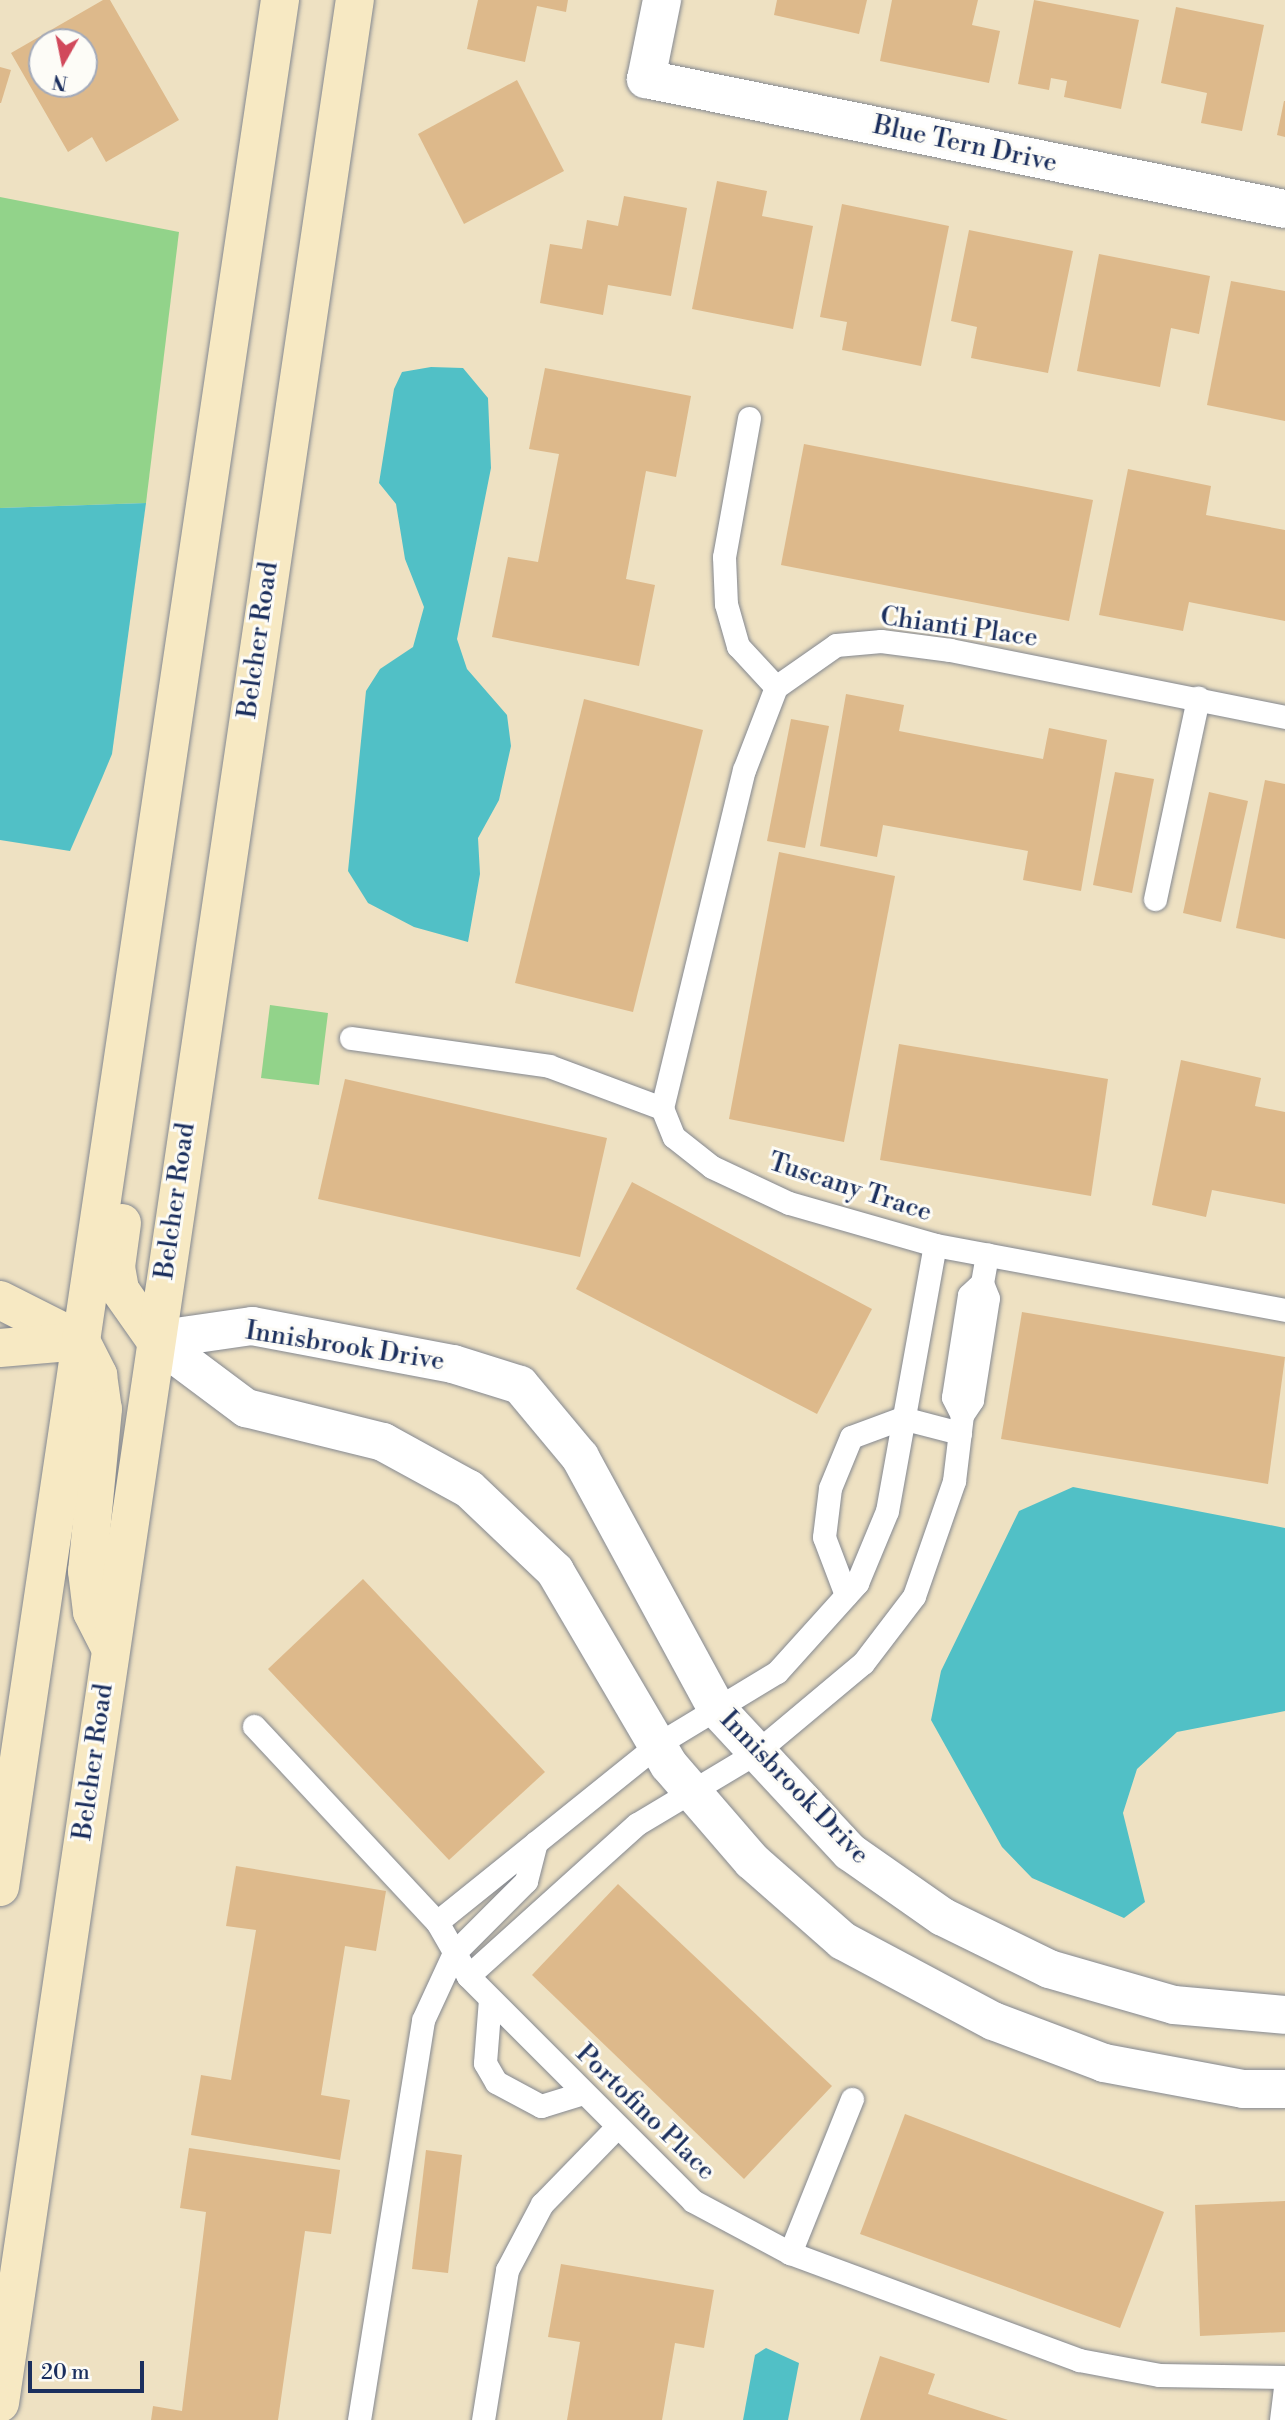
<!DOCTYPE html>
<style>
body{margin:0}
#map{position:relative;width:1285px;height:2420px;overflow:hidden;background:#eee1c2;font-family:"Libre Bodoni",serif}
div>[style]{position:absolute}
.green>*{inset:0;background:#92d38a}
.water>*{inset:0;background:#51c0c6}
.building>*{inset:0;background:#ddb98b}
.roads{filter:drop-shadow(0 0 2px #848890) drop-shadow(0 0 2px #848890)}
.lane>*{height:23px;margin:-11.5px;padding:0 11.5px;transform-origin:11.5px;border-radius:11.5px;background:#fff}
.street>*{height:38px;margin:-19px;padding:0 19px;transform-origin:19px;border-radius:19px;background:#fff}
.secondary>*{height:38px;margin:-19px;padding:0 19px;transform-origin:19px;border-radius:19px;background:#f7e9c3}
span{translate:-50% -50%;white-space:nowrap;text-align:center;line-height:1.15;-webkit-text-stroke:6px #fdfcf7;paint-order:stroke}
.street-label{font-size:26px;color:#1b2f5e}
.north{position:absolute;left:28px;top:28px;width:70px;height:70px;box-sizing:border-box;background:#fdfcf7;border:2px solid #a3aaba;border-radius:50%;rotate:189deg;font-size:19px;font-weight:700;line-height:28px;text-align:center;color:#1b2f5e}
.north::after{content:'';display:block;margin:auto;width:24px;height:32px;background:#d1495b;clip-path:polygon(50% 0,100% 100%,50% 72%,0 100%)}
.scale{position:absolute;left:28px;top:2361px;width:116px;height:32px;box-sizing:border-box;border:4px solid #1b2f5e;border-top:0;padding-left:9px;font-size:21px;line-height:24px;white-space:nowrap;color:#1b2f5e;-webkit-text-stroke:5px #fdfcf7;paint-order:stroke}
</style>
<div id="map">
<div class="green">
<i style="clip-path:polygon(0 197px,179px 232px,146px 503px,0 508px)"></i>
<i style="clip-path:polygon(270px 1005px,328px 1013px,319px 1085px,261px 1078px)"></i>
</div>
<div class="water">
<i style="clip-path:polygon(431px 367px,463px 368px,488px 398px,491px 468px,457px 639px,467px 669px,507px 715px,511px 746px,499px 800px,478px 838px,480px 874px,468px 942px,414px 927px,368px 903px,348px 871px,366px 691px,380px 669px,413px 647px,424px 607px,405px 559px,396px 504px,379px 483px,394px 389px,402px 372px)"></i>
<i style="clip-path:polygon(146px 503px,112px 754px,102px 778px,70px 851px,0 840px,0 508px)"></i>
<i style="clip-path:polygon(1073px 1487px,1285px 1528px,1285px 1711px,1177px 1732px,1137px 1769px,1123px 1813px,1145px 1902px,1124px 1918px,1032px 1878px,1002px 1847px,931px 1720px,941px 1671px,1019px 1511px)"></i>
<i style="clip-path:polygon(766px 2348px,799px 2363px,788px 2420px,743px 2420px,755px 2355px)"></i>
</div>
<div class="building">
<i style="clip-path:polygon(evenodd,103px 0,110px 0,179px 120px,106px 162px,92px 137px,68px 152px,11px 53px,103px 0,42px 42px,84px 42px,84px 84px,42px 84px,42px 42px)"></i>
<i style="clip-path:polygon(478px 0,568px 0,566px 12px,537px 6px,525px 62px,467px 49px)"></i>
<i style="clip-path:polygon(777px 0,867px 0,859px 34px,774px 15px)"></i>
<i style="clip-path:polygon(892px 0,978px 0,972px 25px,1000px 31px,989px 83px,880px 61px)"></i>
<i style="clip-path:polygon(1034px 0,1139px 20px,1121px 109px,1064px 97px,1067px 81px,1051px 78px,1049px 90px,1018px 84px)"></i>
<i style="clip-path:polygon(1176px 7px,1264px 25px,1242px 131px,1201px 123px,1207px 93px,1161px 83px)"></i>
<i style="clip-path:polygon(0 67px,11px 70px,1px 103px,0 103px)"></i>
<i style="clip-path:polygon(517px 80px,564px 171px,464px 224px,418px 134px)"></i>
<i style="clip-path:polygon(1284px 101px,1285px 101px,1285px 137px,1277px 135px)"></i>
<i style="clip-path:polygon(717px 181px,767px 191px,762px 216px,813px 226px,793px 329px,692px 309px)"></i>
<i style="clip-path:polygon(624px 196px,687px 208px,671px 296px,608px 285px,603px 315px,540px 303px,550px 244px,582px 249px,587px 220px,618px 226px)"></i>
<i style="clip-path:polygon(842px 204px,949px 226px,921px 366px,842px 350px,847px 322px,820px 317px)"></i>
<i style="clip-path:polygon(969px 230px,1073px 251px,1048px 373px,971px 358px,977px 327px,951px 321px)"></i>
<i style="clip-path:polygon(1099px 254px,1210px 276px,1199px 334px,1171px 328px,1160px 387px,1077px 371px)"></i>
<i style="clip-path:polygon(1231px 281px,1285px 291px,1285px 421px,1207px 405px)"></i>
<i style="clip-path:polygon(545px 368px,691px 396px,676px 477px,646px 471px,626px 579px,655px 585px,639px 666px,492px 637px,508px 557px,538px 562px,559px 454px,529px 449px)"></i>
<i style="clip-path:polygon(804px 444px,1093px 500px,1069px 621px,781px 565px)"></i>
<i style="clip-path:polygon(1128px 469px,1211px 486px,1206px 515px,1285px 530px,1285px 621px,1189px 602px,1183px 631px,1099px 615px)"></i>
<i style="clip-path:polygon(846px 694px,904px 705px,899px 731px,1043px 759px,1049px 728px,1107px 740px,1081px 891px,1023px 880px,1028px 851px,883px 825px,877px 857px,820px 846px)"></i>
<i style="clip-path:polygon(584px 699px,703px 730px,633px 1012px,515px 983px)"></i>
<i style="clip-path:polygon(791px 719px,829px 726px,805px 848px,767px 841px)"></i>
<i style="clip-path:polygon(1115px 772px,1154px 779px,1132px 893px,1093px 885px)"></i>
<i style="clip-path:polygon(1265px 780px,1285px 784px,1285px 939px,1236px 928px)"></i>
<i style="clip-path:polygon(1209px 792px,1248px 801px,1221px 922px,1183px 913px)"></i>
<i style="clip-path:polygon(779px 852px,895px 876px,844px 1142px,729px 1119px)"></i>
<i style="clip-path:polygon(899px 1044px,1108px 1079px,1091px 1196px,880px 1160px)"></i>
<i style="clip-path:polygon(1181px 1060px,1261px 1078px,1255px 1106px,1285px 1112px,1285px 1204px,1212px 1190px,1206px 1217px,1152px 1205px)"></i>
<i style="clip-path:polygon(345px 1079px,607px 1138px,580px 1257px,318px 1199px)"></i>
<i style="clip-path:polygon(632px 1182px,872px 1309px,817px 1414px,576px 1289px)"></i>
<i style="clip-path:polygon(1022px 1312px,1285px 1357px,1268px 1484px,1001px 1439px)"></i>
<i style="clip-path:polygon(363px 1579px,545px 1772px,449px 1860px,268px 1669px)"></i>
<i style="clip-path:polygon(236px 1866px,386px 1891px,376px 1951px,345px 1946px,321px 2095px,350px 2100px,340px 2160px,191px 2135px,201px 2075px,231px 2080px,256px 1930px,226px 1926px)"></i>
<i style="clip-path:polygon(618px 1884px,832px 2086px,744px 2179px,532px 1975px)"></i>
<i style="clip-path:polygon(905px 2114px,1164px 2212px,1120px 2328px,860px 2234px)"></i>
<i style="clip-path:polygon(189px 2148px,340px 2170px,331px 2234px,305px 2231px,278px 2420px,151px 2420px,153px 2406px,182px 2411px,206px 2212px,180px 2208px)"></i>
<i style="clip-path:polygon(426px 2150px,462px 2155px,448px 2273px,412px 2269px)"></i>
<i style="clip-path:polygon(1285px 2201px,1285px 2332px,1200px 2336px,1195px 2205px)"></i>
<i style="clip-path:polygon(561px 2264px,714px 2290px,704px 2348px,675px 2343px,662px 2420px,567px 2420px,580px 2342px,548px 2337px)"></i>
<i style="clip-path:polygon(880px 2356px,935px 2374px,928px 2394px,1008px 2420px,860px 2420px)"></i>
</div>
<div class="roads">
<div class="lane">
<i style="left:749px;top:418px;width:141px;rotate:100.2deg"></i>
<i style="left:724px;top:557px;width:47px;rotate:87.6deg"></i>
<i style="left:726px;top:604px;width:44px;rotate:74.1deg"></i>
<i style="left:738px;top:646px;width:56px;rotate:47.2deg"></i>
<i style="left:1155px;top:899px;width:206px;rotate:-77.9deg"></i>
<i style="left:351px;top:1038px;width:200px;rotate:8deg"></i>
<i style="left:549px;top:1066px;width:121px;rotate:20.4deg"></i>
<i style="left:662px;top:1108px;width:31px;rotate:68deg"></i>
<i style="left:674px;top:1137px;width:48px;rotate:38.3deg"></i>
<i style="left:712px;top:1167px;width:85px;rotate:25.1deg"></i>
<i style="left:789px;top:1203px;width:152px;rotate:16deg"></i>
<i style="left:935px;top:1245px;width:356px;rotate:10.5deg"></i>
<i style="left:662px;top:1108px;width:348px;rotate:-76.4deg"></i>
<i style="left:744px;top:770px;width:89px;rotate:-68.9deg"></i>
<i style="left:776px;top:687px;width:73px;rotate:-35deg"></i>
<i style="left:836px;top:645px;width:45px;rotate:-5.1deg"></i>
<i style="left:881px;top:641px;width:70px;rotate:7.4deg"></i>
<i style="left:950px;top:650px;width:342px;rotate:11.3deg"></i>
<i style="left:962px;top:1415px;width:20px;rotate:-117deg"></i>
<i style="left:953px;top:1397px;width:103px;rotate:-81.1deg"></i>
<i style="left:969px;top:1295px;width:18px;rotate:-43deg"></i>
<i style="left:846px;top:1595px;width:62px;rotate:-110.8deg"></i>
<i style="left:824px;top:1537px;width:49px;rotate:-83deg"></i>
<i style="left:830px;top:1488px;width:55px;rotate:-67.6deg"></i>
<i style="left:851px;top:1437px;width:54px;rotate:-20.4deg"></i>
<i style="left:902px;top:1418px;width:60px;rotate:14.5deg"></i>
<i style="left:254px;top:1726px;width:268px;rotate:47deg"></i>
<i style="left:437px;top:1922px;width:62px;rotate:60.1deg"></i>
<i style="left:468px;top:1976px;width:318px;rotate:45deg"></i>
<i style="left:693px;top:2201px;width:110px;rotate:28.2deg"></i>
<i style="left:790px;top:2253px;width:308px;rotate:20.3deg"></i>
<i style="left:1079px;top:2360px;width:81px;rotate:10.6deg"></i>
<i style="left:1159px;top:2375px;width:126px;rotate:0.9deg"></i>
<i style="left:437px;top:1922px;width:284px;rotate:-38.8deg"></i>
<i style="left:658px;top:1744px;width:139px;rotate:-31.2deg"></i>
<i style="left:777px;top:1672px;width:120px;rotate:-48deg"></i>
<i style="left:857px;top:1583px;width:78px;rotate:-67.4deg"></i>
<i style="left:887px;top:1511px;width:270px;rotate:-79.8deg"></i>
<i style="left:468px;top:1976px;width:227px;rotate:-42deg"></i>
<i style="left:637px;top:1824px;width:136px;rotate:-30.9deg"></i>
<i style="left:754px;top:1754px;width:142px;rotate:-39.9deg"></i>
<i style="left:863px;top:1663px;width:84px;rotate:-52.7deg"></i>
<i style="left:914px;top:1596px;width:122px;rotate:-70.8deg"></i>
<i style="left:954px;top:1481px;width:66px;rotate:-83.1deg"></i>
<i style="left:962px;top:1415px;width:18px;rotate:-56deg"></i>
<i style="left:972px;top:1400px;width:103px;rotate:-81.1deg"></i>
<i style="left:988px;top:1298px;width:16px;rotate:-112deg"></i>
<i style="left:982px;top:1283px;width:29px;rotate:-80deg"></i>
<i style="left:490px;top:1999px;width:64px;rotate:94.5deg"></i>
<i style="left:485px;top:2063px;width:22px;rotate:60deg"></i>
<i style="left:496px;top:2082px;width:51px;rotate:28.1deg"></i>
<i style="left:541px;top:2106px;width:44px;rotate:-17.2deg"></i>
<i style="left:790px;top:2253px;width:166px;rotate:-68.1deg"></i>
<i style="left:359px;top:2420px;width:405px;rotate:-80.9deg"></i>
<i style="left:423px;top:2020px;width:74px;rotate:-65.2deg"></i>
<i style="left:454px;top:1953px;width:102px;rotate:-45deg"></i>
<i style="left:526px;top:1881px;width:40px;rotate:-75.6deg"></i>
<i style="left:483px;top:2420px;width:152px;rotate:-80.9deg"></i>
<i style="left:507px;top:2270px;width:75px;rotate:-62.1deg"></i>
<i style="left:542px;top:2204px;width:107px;rotate:-45.8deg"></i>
<i style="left:1281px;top:2420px;width:31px;rotate:-83deg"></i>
</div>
<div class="street">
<i style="left:662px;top:0;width:81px;rotate:101.4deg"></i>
<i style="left:646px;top:79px;width:652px;rotate:11.5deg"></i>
<i style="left:155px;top:1340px;width:98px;rotate:-8.2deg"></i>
<i style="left:252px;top:1326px;width:205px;rotate:10.7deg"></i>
<i style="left:453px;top:1364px;width:70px;rotate:17.4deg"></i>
<i style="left:520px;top:1385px;width:94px;rotate:50.2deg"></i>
<i style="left:580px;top:1457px;width:287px;rotate:61.5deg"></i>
<i style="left:717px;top:1709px;width:195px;rotate:47.1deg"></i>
<i style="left:850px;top:1852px;width:113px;rotate:35deg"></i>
<i style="left:943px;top:1917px;width:118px;rotate:26.1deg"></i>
<i style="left:1049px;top:1969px;width:130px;rotate:16.1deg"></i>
<i style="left:1174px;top:2005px;width:111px;rotate:5.1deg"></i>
<i style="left:155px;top:1340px;width:114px;rotate:36.8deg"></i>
<i style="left:246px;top:1408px;width:141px;rotate:13.9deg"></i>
<i style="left:383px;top:1442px;width:98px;rotate:28.7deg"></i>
<i style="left:469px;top:1489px;width:119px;rotate:43.6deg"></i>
<i style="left:555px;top:1571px;width:225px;rotate:59.6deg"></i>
<i style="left:669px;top:1765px;width:127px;rotate:49.2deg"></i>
<i style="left:752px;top:1861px;width:121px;rotate:41.3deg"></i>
<i style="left:843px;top:1941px;width:170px;rotate:28.1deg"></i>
<i style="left:993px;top:2021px;width:119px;rotate:20.7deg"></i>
<i style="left:1104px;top:2063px;width:141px;rotate:10.6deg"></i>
<i style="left:1243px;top:2089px;width:42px"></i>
</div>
<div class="secondary">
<i style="left:122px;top:1223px;width:44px;rotate:97.8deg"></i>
<i style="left:116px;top:1267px;width:23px;rotate:80deg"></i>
<i style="left:120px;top:1290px;width:61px;rotate:55deg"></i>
<i style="left:0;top:1300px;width:91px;rotate:26.8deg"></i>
<i style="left:82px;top:1343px;width:36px;rotate:63deg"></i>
<i style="left:98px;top:1375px;width:34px;rotate:82deg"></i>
<i style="left:103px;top:1409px;width:163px;rotate:95.6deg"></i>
<i style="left:87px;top:1571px;width:41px;rotate:83deg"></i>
<i style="left:92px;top:1612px;width:39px;rotate:63deg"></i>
<i style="left:0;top:1348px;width:81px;rotate:-4.9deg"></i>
<i style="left:0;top:1887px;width:1908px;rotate:-81.56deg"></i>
<i style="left:0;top:2403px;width:2429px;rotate:-81.6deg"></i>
</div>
</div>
<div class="street-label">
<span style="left:965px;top:145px;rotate:12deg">Blue Tern Drive</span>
<span style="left:959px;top:628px;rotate:8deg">Chianti Place</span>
<span style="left:259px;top:640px;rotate:-82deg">Belcher Road</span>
<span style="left:850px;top:1188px;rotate:18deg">Tuscany Trace</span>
<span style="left:176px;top:1201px;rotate:-82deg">Belcher Road</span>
<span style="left:345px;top:1347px;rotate:9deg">Innisbrook Drive</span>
<span style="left:94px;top:1762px;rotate:-82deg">Belcher Road</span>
<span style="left:794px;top:1788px;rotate:46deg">Innisbrook Drive</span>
<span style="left:645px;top:2113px;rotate:44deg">Portofino Place</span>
</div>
<div class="north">N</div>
<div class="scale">20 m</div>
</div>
